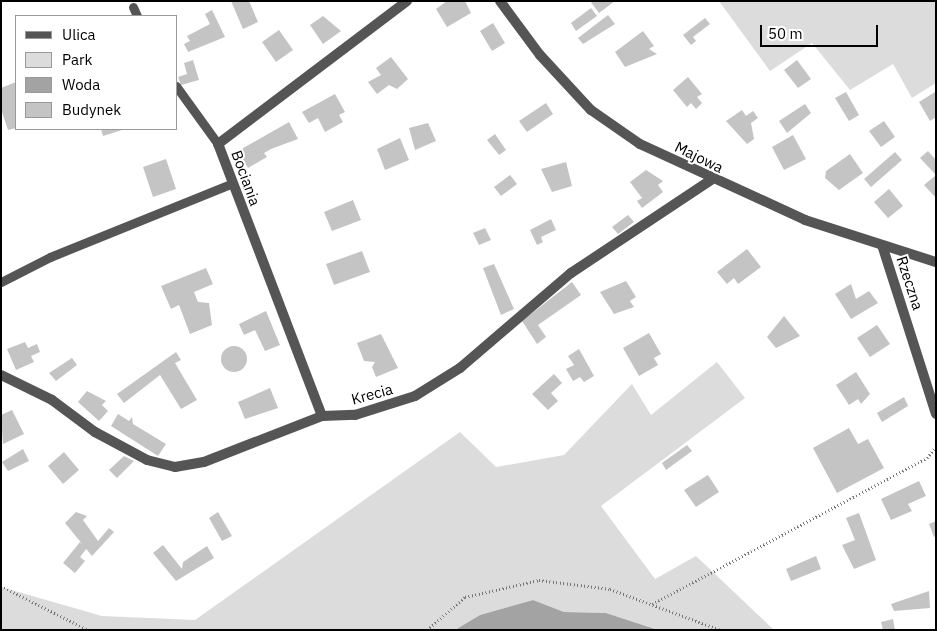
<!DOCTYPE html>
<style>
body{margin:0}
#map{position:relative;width:937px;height:631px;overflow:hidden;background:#fff;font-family:"IBM Plex Sans",sans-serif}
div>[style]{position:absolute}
.green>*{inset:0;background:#dcdcdc}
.water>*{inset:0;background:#a3a3a3}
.building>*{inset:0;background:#c4c4c4}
.round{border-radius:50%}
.path>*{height:2.5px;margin-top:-1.25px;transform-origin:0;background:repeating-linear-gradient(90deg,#777 0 1px,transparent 0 3.5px)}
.service>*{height:9px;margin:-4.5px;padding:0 4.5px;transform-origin:4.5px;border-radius:4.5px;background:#555}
.minor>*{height:10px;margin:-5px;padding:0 5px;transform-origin:5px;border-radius:5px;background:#555}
span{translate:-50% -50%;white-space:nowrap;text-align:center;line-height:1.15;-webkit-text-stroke:4px #fff;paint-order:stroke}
.street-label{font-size:15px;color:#000}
.frame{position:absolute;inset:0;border:2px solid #000;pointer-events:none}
.legend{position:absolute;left:15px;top:15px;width:162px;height:115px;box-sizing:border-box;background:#fff;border:1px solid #999;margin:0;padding:6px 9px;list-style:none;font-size:15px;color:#000}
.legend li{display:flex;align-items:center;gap:10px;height:25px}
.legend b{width:25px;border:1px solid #999}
.scale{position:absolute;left:760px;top:25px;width:118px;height:22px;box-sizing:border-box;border:2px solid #000;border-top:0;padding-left:6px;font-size:15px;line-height:18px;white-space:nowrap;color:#000;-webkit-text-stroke:4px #fff;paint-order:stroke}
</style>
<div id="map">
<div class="green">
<i style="clip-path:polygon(719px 1px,936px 1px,936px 83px,912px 98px,893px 64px,850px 90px,812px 43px,770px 71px)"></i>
<i style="clip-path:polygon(717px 362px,745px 398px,601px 506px,655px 579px,696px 556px,774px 630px,658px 630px,606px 613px,564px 612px,533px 600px,480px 615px,455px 630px,1px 630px,1px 587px,102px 616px,195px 620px,460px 432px,496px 467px,564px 455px,632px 384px,651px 415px)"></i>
</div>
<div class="water">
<i style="clip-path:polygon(533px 600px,564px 612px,606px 613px,658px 630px,455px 630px,480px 615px)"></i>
</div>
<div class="building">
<i style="clip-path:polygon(231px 1px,249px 1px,258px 22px,243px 29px)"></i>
<i style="clip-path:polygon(447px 1px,465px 1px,471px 13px,447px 27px,436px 9px)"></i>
<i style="clip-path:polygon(590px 1px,615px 1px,599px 13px)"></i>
<i style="clip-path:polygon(591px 8px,597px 16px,576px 31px,571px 23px)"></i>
<i style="clip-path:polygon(212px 10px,225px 37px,188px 52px,184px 44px,190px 41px,187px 36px,210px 24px,205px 14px)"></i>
<i style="clip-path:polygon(608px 15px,615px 24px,583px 44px,578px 38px)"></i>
<i style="clip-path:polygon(323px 16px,341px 31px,323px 44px,310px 25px)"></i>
<i style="clip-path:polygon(705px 18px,710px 24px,693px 37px,696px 41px,691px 45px,683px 35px)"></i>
<i style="clip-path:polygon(493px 23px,505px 43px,492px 51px,480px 31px)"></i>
<i style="clip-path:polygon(279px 30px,293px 50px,276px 62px,262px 42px)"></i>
<i style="clip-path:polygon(643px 31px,654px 46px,649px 49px,657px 54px,625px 67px,615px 52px)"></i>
<i style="clip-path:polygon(391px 57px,408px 79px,397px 89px,389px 85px,377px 94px,368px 82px,381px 75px,376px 68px)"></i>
<i style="clip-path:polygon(193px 60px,199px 80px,181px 85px,178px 77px,187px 74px,184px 63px)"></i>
<i style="clip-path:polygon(797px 60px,811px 79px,798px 88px,784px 70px)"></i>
<i style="clip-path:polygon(688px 77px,702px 94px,697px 97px,702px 103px,696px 109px,691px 103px,687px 107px,673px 90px)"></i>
<i style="clip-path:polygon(16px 82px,16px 128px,8px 130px,1px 109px,1px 88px)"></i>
<i style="clip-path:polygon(846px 92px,859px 115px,849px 121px,835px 98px)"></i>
<i style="clip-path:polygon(935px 92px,936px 117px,930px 121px,919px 102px)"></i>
<i style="clip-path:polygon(335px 94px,345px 112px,339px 115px,343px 122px,325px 132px,318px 118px,309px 123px,302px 112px)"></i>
<i style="clip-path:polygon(546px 103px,553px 114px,527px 132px,519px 121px)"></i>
<i style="clip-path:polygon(805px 104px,811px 113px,787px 133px,779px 121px)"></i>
<i style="clip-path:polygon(742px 110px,746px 116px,753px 111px,758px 118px,751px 123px,754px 139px,747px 144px,726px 121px)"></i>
<i style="clip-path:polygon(884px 121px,895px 137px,881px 147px,869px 131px)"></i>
<i style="clip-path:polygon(289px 122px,298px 139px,271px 149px,264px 153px,267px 157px,248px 168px,238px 151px)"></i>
<i style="clip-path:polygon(428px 123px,436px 141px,415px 150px,409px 128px)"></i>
<i style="clip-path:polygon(101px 129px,125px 129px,103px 136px)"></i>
<i style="clip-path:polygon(495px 134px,506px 150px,499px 155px,487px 140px)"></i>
<i style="clip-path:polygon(793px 135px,806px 159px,784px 170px,772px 147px)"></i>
<i style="clip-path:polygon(400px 138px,409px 160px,385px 170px,377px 149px)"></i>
<i style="clip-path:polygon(928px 151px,936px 160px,936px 175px,920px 158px)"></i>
<i style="clip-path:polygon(895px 152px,902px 160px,871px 187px,864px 179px)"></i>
<i style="clip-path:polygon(850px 154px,863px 173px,839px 190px,825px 178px,826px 171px)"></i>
<i style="clip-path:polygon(166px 159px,176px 189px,153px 197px,143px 167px)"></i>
<i style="clip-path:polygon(566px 162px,572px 186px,552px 192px,541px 169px)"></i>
<i style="clip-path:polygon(646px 170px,663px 181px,658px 185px,663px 192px,642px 208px,637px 201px,642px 198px,630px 182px)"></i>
<i style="clip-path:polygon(510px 175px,517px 184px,501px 196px,494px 187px)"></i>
<i style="clip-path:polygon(936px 175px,936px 198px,924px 185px)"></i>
<i style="clip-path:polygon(889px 189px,903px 206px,888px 218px,874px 202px)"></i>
<i style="clip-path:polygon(353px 200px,361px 220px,332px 231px,324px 212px)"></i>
<i style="clip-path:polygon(628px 215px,634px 222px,618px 234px,612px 227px)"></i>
<i style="clip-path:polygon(551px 219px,556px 230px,541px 237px,543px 242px,537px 245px,530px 230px)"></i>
<i style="clip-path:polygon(485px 228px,491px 240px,479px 245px,473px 233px)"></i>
<i style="clip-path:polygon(747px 249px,761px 267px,738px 284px,734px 278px,727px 284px,717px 272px)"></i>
<i style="clip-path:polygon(362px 251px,370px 272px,334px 285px,326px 264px)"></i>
<i style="clip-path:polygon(494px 264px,514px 309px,501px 315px,483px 268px)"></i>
<i style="clip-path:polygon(206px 268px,213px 284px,194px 292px,198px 302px,209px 303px,212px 325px,190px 334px,179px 305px,171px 309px,161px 286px)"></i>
<i style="clip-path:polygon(626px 281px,636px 297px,630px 301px,634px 307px,614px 314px,600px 292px)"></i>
<i style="clip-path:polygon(572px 282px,581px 295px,538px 325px,546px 337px,537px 344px,522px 321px)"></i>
<i style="clip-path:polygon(851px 284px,856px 299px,869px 291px,878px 303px,851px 319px,835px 294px)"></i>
<i style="clip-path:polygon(266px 311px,280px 345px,265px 351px,255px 330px,244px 335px,239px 324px)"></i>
<i style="clip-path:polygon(784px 316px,800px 336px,776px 348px,767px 337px)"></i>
<i style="clip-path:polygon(877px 325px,890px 344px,870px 357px,857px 338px)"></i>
<i style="clip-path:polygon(649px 333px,661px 354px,654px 358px,658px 365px,639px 376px,623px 348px)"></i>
<i style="clip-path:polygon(381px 334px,398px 368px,376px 377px,372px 367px,375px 362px,364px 361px,357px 343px)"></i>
<i style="clip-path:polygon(25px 342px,28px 348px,37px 344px,40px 352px,31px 356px,34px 362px,16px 370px,7px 349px)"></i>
<i class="round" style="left:221px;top:346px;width:26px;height:26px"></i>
<i style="clip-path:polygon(579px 349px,594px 376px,584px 382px,580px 377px,573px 381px,566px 369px,574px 365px,568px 356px)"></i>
<i style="clip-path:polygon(176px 352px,181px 360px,175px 363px,197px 400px,181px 409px,160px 375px,124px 403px,117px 394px)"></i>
<i style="clip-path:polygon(72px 358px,77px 365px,56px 381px,49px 373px)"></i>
<i style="clip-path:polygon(856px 372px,870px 394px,861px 404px,858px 399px,849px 405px,836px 385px)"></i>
<i style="clip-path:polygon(554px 374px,562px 383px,551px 393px,558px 401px,548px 410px,532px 394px)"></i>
<i style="clip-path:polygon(270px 388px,278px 408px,245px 419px,238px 402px)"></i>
<i style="clip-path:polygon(87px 391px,106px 401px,102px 405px,108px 411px,99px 421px,78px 402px)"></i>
<i style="clip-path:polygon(904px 397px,908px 406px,882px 422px,877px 413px)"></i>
<i style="clip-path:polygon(12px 410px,24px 434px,3px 444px,1px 415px)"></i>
<i style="clip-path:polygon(118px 414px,129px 421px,132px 417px,133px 424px,166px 444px,158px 456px,111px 426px)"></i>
<i style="clip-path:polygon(849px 428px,858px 444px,868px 439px,884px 468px,837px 493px,813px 448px)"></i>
<i style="clip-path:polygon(687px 445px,692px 451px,666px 470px,662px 463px)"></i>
<i style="clip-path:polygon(23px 449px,29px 461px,8px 471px,2px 462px)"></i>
<i style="clip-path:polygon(64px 452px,79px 470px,63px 484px,48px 466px)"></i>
<i style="clip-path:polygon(124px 456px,134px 461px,117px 478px,109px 470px)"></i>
<i style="clip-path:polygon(708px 475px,719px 492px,696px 507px,684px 490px)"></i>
<i style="clip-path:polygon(919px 481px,926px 496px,908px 504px,912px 511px,891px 520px,881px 499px)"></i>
<i style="clip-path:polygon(76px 512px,87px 516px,83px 520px,98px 541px,109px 528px,114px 532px,92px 556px,65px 523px)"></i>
<i style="clip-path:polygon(218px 512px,232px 536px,222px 541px,209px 518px)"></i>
<i style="clip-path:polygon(859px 513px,876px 560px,854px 569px,842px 545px,855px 540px,846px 518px)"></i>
<i style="clip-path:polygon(936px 521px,936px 536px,934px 537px,929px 524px)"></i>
<i style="clip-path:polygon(80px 542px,87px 548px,80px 557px,85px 561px,75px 573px,63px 563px)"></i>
<i style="clip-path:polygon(163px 545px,182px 569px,183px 562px,207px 546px,214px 558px,176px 581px,153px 553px)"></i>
<i style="clip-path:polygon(816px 556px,821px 569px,791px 581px,786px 569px)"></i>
<i style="clip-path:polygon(929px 591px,930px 608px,894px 611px,891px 604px)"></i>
<i style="clip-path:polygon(893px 619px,895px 630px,883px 630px,881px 622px)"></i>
</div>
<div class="path">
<i style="left:1px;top:586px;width:97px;rotate:26.8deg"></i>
<i style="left:652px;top:604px;width:311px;rotate:-28deg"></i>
<i style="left:927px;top:458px;width:15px;rotate:-53deg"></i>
<i style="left:427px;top:630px;width:50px;rotate:-41deg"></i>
<i style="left:465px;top:597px;width:76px;rotate:-12.9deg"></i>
<i style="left:539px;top:580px;width:72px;rotate:7.2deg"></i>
<i style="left:610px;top:589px;width:118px;rotate:20.3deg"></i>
</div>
<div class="service">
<i style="left:133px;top:7px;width:10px;rotate:66deg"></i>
<i style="left:176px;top:86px;width:72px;rotate:54.1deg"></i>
<i style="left:1px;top:282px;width:55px;rotate:-27deg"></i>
<i style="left:50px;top:257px;width:195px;rotate:-22deg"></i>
</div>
<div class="minor">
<i style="left:500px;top:1px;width:67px;rotate:53.5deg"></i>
<i style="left:540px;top:55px;width:75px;rotate:47.2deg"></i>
<i style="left:591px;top:110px;width:60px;rotate:34.8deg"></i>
<i style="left:640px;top:144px;width:182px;rotate:24.7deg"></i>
<i style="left:805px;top:220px;width:138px;rotate:17.8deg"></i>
<i style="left:883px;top:248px;width:174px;rotate:72.3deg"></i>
<i style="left:1px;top:375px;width:57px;rotate:26.1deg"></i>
<i style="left:52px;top:400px;width:54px;rotate:36.7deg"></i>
<i style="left:95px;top:432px;width:59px;rotate:28.3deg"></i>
<i style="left:147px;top:460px;width:29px;rotate:14deg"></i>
<i style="left:175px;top:467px;width:29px;rotate:-10deg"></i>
<i style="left:204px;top:462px;width:127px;rotate:-21.3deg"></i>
<i style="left:322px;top:416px;width:33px;rotate:-2deg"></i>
<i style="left:355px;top:415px;width:63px;rotate:-17.6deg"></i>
<i style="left:415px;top:396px;width:53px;rotate:-31.9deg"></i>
<i style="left:460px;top:368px;width:146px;rotate:-40.6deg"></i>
<i style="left:571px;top:273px;width:168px;rotate:-33.6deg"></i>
<i style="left:322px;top:416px;width:291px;rotate:-110.9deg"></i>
<i style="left:218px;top:144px;width:237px;rotate:-37.1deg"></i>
</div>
<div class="street-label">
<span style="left:699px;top:157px;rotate:26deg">Majowa</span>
<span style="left:246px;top:178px;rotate:70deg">Bociania</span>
<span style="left:910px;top:283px;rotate:72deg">Rzeczna</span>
<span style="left:372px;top:394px;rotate:-15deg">Krecia</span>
</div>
<div class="frame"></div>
<ul class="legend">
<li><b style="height:6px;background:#555"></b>Ulica</li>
<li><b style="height:14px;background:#dcdcdc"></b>Park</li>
<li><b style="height:14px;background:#a3a3a3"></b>Woda</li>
<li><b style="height:14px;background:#c4c4c4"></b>Budynek</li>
</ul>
<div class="scale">50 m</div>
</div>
